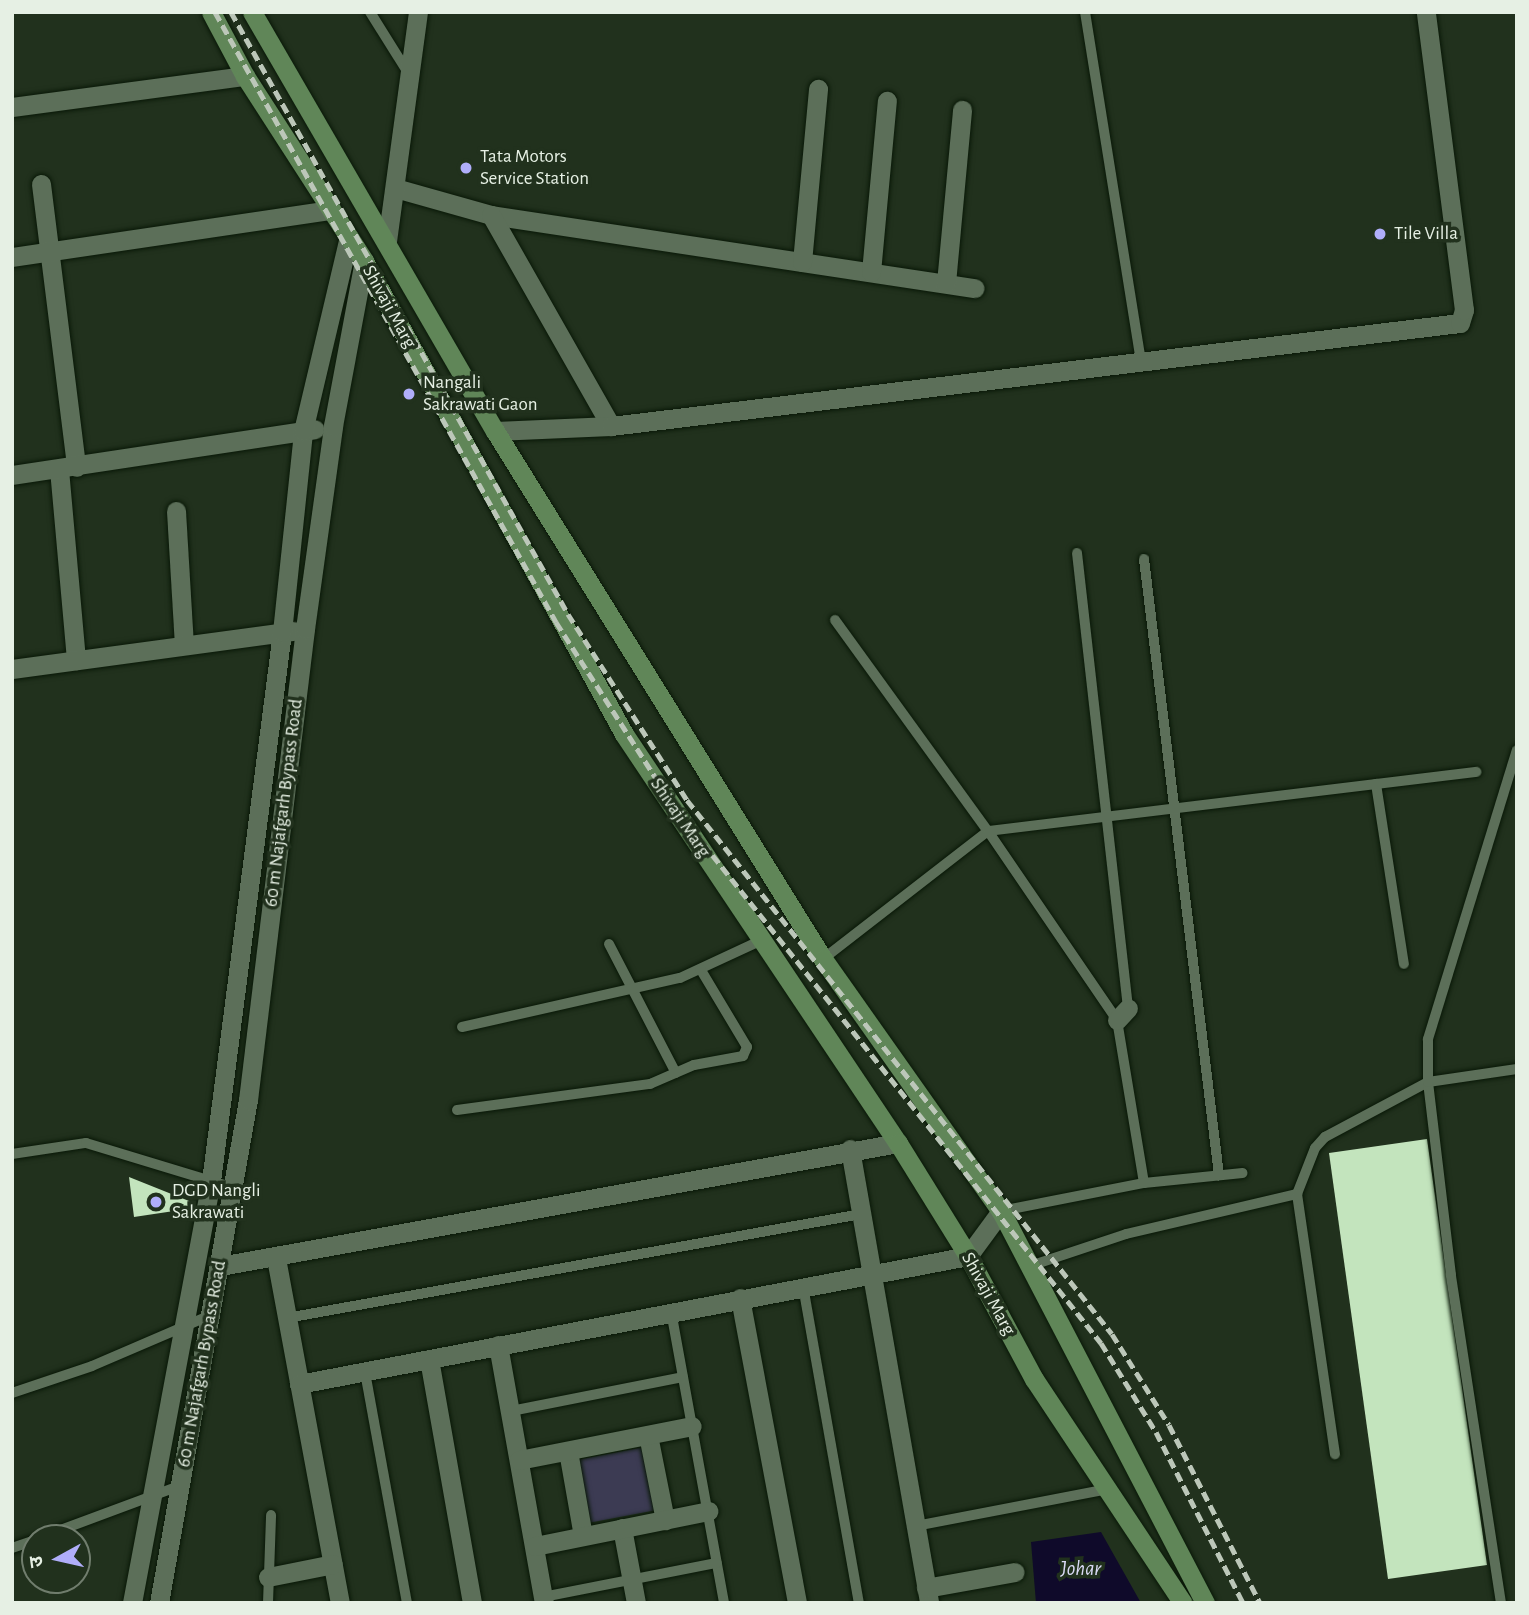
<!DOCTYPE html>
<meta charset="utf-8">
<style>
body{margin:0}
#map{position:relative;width:1529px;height:1615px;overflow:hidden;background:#21311d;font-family:"Alegreya Sans","Noto Sans Devanagari",sans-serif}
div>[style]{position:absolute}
.green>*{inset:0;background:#3c3b53}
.water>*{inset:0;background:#0f0a2a}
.building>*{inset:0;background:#c3e4bd}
.roads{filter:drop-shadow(0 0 2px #091807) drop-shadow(0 0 2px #091807)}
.service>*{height:10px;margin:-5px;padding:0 5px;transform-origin:5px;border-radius:5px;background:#5c6f59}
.minor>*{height:19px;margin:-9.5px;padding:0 9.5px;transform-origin:9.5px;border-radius:9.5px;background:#5c6f59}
.tertiary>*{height:19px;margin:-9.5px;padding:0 9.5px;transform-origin:9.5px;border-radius:9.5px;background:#5c6f59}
.secondary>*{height:19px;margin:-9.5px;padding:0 9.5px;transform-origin:9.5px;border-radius:9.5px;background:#608658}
.rail>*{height:5px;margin-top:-2.5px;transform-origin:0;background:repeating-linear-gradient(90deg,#bcc7b9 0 10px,transparent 0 15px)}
.dots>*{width:19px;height:19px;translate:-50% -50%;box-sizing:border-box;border:4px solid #21311d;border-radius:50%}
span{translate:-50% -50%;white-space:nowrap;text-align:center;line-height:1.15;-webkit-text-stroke:7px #21311d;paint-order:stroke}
.poi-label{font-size:19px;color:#e6f0e4}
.left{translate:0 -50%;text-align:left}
.street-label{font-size:19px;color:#e6f0e4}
.water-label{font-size:21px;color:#dadaf5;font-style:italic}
.frame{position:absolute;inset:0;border:14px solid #e6f0e4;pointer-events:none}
.north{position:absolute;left:21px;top:1524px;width:70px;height:70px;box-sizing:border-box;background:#21311d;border:2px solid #707d6d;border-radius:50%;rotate:262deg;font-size:19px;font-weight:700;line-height:28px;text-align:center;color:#e6f0e4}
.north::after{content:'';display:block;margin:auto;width:24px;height:32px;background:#b0aefa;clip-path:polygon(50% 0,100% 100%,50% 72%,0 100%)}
</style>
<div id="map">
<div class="green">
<i style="clip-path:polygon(645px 1447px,657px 1510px,588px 1523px,577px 1460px)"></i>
</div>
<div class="water">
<i style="clip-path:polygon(1101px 1532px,1141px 1603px,1036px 1603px,1031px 1542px)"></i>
</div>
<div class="building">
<i style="clip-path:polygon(1427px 1139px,1487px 1565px,1388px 1579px,1329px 1153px)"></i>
<i style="clip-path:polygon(129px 1177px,194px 1203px,194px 1208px,134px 1217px)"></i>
</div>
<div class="roads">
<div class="service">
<i style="left:370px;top:12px;width:70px;rotate:57.9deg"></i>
<i style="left:1085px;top:12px;width:353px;rotate:80.9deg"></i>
<i style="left:1077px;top:553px;width:458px;rotate:83.6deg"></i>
<i style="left:1144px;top:559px;width:621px;rotate:83.06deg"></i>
<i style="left:835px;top:620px;width:261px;rotate:54.1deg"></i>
<i style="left:988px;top:831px;width:229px;rotate:55.7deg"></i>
<i style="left:1117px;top:1020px;width:165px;rotate:80.6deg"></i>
<i style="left:1376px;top:784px;width:182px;rotate:81.2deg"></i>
<i style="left:609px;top:944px;width:145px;rotate:62.6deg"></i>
<i style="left:823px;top:959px;width:209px;rotate:-37.8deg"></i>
<i style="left:988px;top:831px;width:492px;rotate:-6.9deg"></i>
<i style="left:462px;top:1027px;width:223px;rotate:-12.7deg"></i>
<i style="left:680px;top:978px;width:90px;rotate:-24.9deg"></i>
<i style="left:457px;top:1110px;width:195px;rotate:-7.7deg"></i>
<i style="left:650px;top:1084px;width:48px;rotate:-23.4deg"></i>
<i style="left:694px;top:1065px;width:50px;rotate:-10.4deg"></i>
<i style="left:743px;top:1056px;width:10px;rotate:-66deg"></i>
<i style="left:747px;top:1047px;width:90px;rotate:-120.9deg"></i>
<i style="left:12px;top:1154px;width:75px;rotate:-8.5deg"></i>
<i style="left:86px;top:1143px;width:155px;rotate:16.9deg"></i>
<i style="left:1297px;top:1194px;width:49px;rotate:-68.6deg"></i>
<i style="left:1315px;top:1148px;width:15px;rotate:-48deg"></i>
<i style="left:1325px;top:1137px;width:117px;rotate:-28.1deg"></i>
<i style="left:1428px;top:1082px;width:90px;rotate:-8.3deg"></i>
<i style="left:1001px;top:1211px;width:146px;rotate:-11.1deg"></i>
<i style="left:1144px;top:1183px;width:99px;rotate:-5.8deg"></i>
<i style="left:1030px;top:1266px;width:101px;rotate:-18.4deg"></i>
<i style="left:1126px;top:1234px;width:176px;rotate:-13.2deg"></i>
<i style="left:1297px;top:1194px;width:263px;rotate:81.7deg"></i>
<i style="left:803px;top:1286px;width:322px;rotate:80deg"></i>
<i style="left:671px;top:1311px;width:297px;rotate:79.7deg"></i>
<i style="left:287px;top:1318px;width:583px;rotate:-10.27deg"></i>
<i style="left:365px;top:1372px;width:235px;rotate:79.7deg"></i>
<i style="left:12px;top:1393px;width:84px;rotate:-18.6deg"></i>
<i style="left:92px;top:1366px;width:129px;rotate:-23.2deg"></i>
<i style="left:511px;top:1411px;width:175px;rotate:-11.2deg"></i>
<i style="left:916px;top:1526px;width:196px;rotate:-10.9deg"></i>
<i style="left:39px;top:1538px;width:149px;rotate:-20.4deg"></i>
<i style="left:12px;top:1548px;width:24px;rotate:-19deg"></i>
<i style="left:543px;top:1597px;width:177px;rotate:-11.1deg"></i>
<i style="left:268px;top:1603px;width:88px;rotate:-88deg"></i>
<i style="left:1501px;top:1603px;width:332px;rotate:-98.7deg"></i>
<i style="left:1451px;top:1275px;width:194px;rotate:-96.8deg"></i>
<i style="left:1428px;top:1082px;width:43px;rotate:-90deg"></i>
<i style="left:1428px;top:1039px;width:302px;rotate:-72.9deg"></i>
</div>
<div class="minor">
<i style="left:12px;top:107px;width:235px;rotate:-7.6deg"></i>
<i style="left:41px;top:184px;width:285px;rotate:82.9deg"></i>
<i style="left:395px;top:188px;width:100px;rotate:15.7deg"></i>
<i style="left:491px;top:215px;width:489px;rotate:8.6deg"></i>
<i style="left:491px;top:215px;width:243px;rotate:60.4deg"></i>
<i style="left:12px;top:257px;width:323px;rotate:-8.4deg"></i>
<i style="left:802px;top:262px;width:174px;rotate:-84.7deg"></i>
<i style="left:871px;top:272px;width:172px;rotate:-84.7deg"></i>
<i style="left:946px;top:283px;width:174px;rotate:-84.7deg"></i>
<i style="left:495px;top:431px;width:116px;rotate:-2.5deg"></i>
<i style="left:611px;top:426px;width:855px;rotate:-6.92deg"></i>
<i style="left:1460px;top:323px;width:14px;rotate:-73deg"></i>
<i style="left:1464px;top:310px;width:300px;rotate:-97.3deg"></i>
<i style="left:59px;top:469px;width:192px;rotate:84.9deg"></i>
<i style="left:12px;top:475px;width:306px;rotate:-8.6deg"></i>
<i style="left:176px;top:511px;width:134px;rotate:86.6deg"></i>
<i style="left:12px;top:669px;width:284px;rotate:-7.7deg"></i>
<i style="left:1117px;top:1020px;width:16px;rotate:-47deg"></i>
<i style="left:850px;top:1149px;width:461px;rotate:80.1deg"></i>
<i style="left:276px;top:1258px;width:351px;rotate:79.5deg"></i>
<i style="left:220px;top:1266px;width:689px;rotate:-10.28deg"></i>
<i style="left:740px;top:1298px;width:310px;rotate:79.4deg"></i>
<i style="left:498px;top:1345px;width:262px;rotate:79.9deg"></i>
<i style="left:429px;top:1359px;width:248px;rotate:80deg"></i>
<i style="left:299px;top:1384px;width:681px;rotate:-10.83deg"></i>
<i style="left:968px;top:1256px;width:56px;rotate:-53.7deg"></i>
<i style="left:648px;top:1435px;width:87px;rotate:78.7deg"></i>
<i style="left:568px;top:1451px;width:86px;rotate:80deg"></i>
<i style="left:519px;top:1460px;width:176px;rotate:-11.1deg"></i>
<i style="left:622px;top:1528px;width:76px;rotate:79.4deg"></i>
<i style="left:535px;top:1546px;width:177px;rotate:-11.4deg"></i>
<i style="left:268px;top:1577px;width:66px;rotate:-11.3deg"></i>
<i style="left:926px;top:1588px;width:90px;rotate:-10.2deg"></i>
<i style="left:132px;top:1603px;width:429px;rotate:-79.4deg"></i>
<i style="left:211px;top:1181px;width:554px;rotate:-82.63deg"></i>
<i style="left:282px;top:632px;width:202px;rotate:-84deg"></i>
<i style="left:303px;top:431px;width:199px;rotate:-76.7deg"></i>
<i style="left:159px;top:1603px;width:511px;rotate:-79.97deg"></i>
<i style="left:248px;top:1100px;width:474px;rotate:-83.1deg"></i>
<i style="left:305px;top:629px;width:205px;rotate:-82.1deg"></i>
<i style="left:333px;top:426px;width:168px;rotate:-79.4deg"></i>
</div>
<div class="tertiary">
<i style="left:387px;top:241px;width:231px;rotate:-82.3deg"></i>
</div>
<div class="secondary">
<i style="left:211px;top:12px;width:72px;rotate:62deg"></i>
<i style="left:245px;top:76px;width:220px;rotate:57.2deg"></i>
<i style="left:364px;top:261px;width:540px;rotate:61.2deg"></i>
<i style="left:624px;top:734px;width:492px;rotate:56.2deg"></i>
<i style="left:898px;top:1143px;width:133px;rotate:58.2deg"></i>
<i style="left:968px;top:1256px;width:140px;rotate:61.8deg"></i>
<i style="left:1034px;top:1379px;width:269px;rotate:56.4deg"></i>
<i style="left:252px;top:12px;width:484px;rotate:59.9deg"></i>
<i style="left:495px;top:431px;width:622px;rotate:58.15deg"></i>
<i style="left:823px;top:959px;width:309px;rotate:54.8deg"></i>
<i style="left:1001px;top:1211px;width:442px;rotate:62.5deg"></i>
</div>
</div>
<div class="rail">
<i style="left:215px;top:12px;width:699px;rotate:60.79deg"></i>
<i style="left:556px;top:622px;width:221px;rotate:57.4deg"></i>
<i style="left:675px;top:808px;width:684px;rotate:51.47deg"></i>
<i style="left:1101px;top:1343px;width:105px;rotate:58.3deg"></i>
<i style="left:1156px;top:1432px;width:192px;rotate:63deg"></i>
<i style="left:231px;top:12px;width:690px;rotate:60.76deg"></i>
<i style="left:568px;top:614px;width:221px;rotate:57.4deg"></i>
<i style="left:687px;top:800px;width:682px;rotate:51.48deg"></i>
<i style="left:1112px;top:1334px;width:107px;rotate:57.9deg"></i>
<i style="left:1169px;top:1425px;width:200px;rotate:62.9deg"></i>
</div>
<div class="dots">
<i style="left:466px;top:168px;background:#b0aefa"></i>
<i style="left:1380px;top:234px;background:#b0aefa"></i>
<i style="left:409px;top:394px;background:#b0aefa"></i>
<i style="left:156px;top:1202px;background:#b0aefa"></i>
</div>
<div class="poi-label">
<span class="left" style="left:480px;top:168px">Tata Motors<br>Service Station</span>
<span class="left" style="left:1394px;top:234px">Tile Villa</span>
<span class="left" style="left:423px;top:394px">Nangali<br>Sakrawati Gaon</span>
<span class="left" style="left:172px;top:1202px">DGD Nangli<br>Sakrawati</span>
</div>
<div class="street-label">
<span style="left:389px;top:307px;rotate:61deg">Shivaji Marg</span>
<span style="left:284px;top:803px;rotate:-83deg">60 m Najafgarh Bypass Road</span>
<span style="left:680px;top:818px;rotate:56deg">Shivaji Marg</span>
<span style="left:988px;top:1294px;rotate:61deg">Shivaji Marg</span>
<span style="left:202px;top:1364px;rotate:-80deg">60 m Najafgarh Bypass Road</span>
</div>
<div class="water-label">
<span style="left:1081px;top:1569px">Johar</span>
</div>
<div class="frame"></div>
<div class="north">उ</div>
</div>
